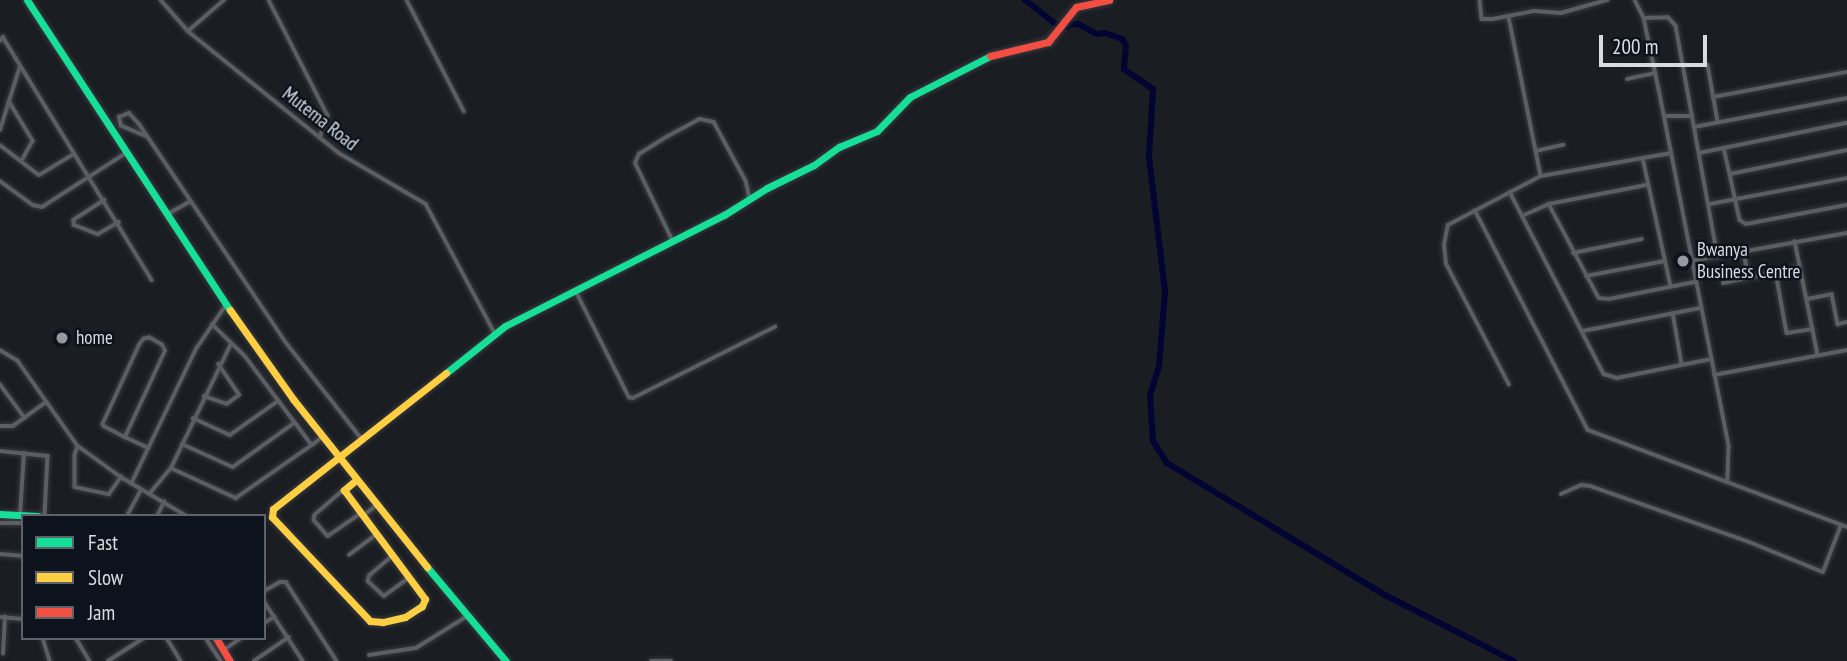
<!DOCTYPE html>
<style>
body{margin:0}
#map{position:relative;width:1847px;height:661px;overflow:hidden;background:#1a1d22;font-family:"PT Sans Narrow",sans-serif}
div>[style]{position:absolute}
.river>*{height:6px;margin:-3px;padding:0 3px;transform-origin:3px;border-radius:3px;background:#020531}
.roads{filter:drop-shadow(0 0 2px #383a3e) drop-shadow(0 0 2px #383a3e)}
.street>*{height:3.5px;margin:-1.75px;padding:0 1.75px;transform-origin:1.75px;border-radius:1.75px;background:#5b5e62}
.fast>*{height:7px;margin:-3.5px;padding:0 3.5px;transform-origin:3.5px;border-radius:3.5px;background:#16e098}
.slow>*{height:7px;margin:-3.5px;padding:0 3.5px;transform-origin:3.5px;border-radius:3.5px;background:#ffcf43}
.jam>*{height:7px;margin:-3.5px;padding:0 3.5px;transform-origin:3.5px;border-radius:3.5px;background:#f24e42}
.dots>*{width:19px;height:19px;translate:-50% -50%;box-sizing:border-box;border:4px solid #0d131c;border-radius:50%}
span{translate:-50% -50%;white-space:nowrap;text-align:center;line-height:1.15;-webkit-text-stroke:5px #0d131c;paint-order:stroke}
.street-label{font-size:19px;color:#d7dce2}
.poi-label{font-size:19px;color:#d7dce2}
.left{translate:0 -50%;text-align:left}
.legend{position:absolute;left:21px;top:514px;width:245px;height:126px;box-sizing:border-box;background:#0d131c;border:2px solid #5e636b;margin:0;padding:9px 12px;list-style:none;font-size:21px;color:#d7dce2}
.legend li{display:flex;align-items:center;gap:14px;height:35px}
.legend b{width:35px;border:2px solid #5e636b}
.scale{position:absolute;left:1599px;top:35px;width:108px;height:32px;box-sizing:border-box;border:4px solid #d7dce2;border-top:0;padding-left:9px;font-size:21px;line-height:24px;white-space:nowrap;color:#d7dce2;-webkit-text-stroke:5px #0d131c;paint-order:stroke}
</style>
<div id="map">
<div class="river">
<i style="left:1025px;top:0;width:37px;rotate:38deg"></i>
<i style="left:1054px;top:23px;width:14px;rotate:17deg"></i>
<i style="left:1067px;top:27px;width:4px;rotate:-56deg"></i>
<i style="left:1069px;top:24px;width:9px"></i>
<i style="left:1078px;top:24px;width:21px;rotate:28deg"></i>
<i style="left:1097px;top:34px;width:8px;rotate:-7deg"></i>
<i style="left:1105px;top:33px;width:18px;rotate:19deg"></i>
<i style="left:1122px;top:39px;width:7px;rotate:56deg"></i>
<i style="left:1126px;top:45px;width:24px;rotate:95deg"></i>
<i style="left:1124px;top:69px;width:35px;rotate:35deg"></i>
<i style="left:1153px;top:89px;width:68px;rotate:93.4deg"></i>
<i style="left:1149px;top:157px;width:136px;rotate:83.2deg"></i>
<i style="left:1165px;top:292px;width:74px;rotate:94.6deg"></i>
<i style="left:1159px;top:366px;width:31px;rotate:107deg"></i>
<i style="left:1150px;top:396px;width:45px;rotate:86.2deg"></i>
<i style="left:1153px;top:441px;width:26px;rotate:58deg"></i>
<i style="left:1167px;top:463px;width:255px;rotate:31.2deg"></i>
<i style="left:1385px;top:595px;width:145px;rotate:27.1deg"></i>
</div>
<div class="roads">
<div class="street">
<i style="left:161px;top:0;width:41px;rotate:48.9deg"></i>
<i style="left:188px;top:31px;width:194px;rotate:38.9deg"></i>
<i style="left:339px;top:153px;width:101px;rotate:30.4deg"></i>
<i style="left:426px;top:204px;width:146px;rotate:61.9deg"></i>
<i style="left:269px;top:0;width:130px;rotate:63deg"></i>
<i style="left:328px;top:116px;width:23px;rotate:110deg"></i>
<i style="left:407px;top:0;width:125px;rotate:62.8deg"></i>
<i style="left:1480px;top:0;width:19px;rotate:84deg"></i>
<i style="left:1482px;top:19px;width:11px"></i>
<i style="left:1493px;top:19px;width:42px;rotate:-11deg"></i>
<i style="left:1534px;top:11px;width:27px;rotate:4deg"></i>
<i style="left:1561px;top:13px;width:48px;rotate:-15.8deg"></i>
<i style="left:1635px;top:0;width:20px;rotate:63deg"></i>
<i style="left:1644px;top:18px;width:73px;rotate:78.1deg"></i>
<i style="left:1659px;top:89px;width:365px;rotate:78.9deg"></i>
<i style="left:1729px;top:447px;width:34px;rotate:92deg"></i>
<i style="left:1509px;top:17px;width:162px;rotate:78.6deg"></i>
<i style="left:1644px;top:18px;width:24px;rotate:-2deg"></i>
<i style="left:1668px;top:17px;width:12px;rotate:48deg"></i>
<i style="left:1676px;top:26px;width:234px;rotate:79.7deg"></i>
<i style="left:188px;top:31px;width:48px;rotate:-40.7deg"></i>
<i style="left:0;top:41px;width:5px;rotate:-53deg"></i>
<i style="left:3px;top:37px;width:285px;rotate:58.5deg"></i>
<i style="left:1708px;top:65px;width:58px;rotate:80deg"></i>
<i style="left:1627px;top:79px;width:29px;rotate:-12deg"></i>
<i style="left:1713px;top:97px;width:136px;rotate:-10.6deg"></i>
<i style="left:9px;top:101px;width:47px;rotate:59deg"></i>
<i style="left:33px;top:141px;width:23px;rotate:119deg"></i>
<i style="left:1664px;top:116px;width:28px"></i>
<i style="left:1694px;top:127px;width:156px;rotate:-10.7deg"></i>
<i style="left:0;top:130px;width:67px;rotate:-72.6deg"></i>
<i style="left:147px;top:137px;width:28px;rotate:-157deg"></i>
<i style="left:121px;top:126px;width:9px;rotate:-103deg"></i>
<i style="left:119px;top:117px;width:11px;rotate:-22deg"></i>
<i style="left:129px;top:113px;width:16px;rotate:47deg"></i>
<i style="left:140px;top:125px;width:260px;rotate:56.1deg"></i>
<i style="left:285px;top:341px;width:123px;rotate:51.9deg"></i>
<i style="left:0;top:145px;width:49px;rotate:37.6deg"></i>
<i style="left:39px;top:175px;width:41px;rotate:-31deg"></i>
<i style="left:1724px;top:148px;width:27px;rotate:77deg"></i>
<i style="left:1730px;top:174px;width:119px;rotate:-11.6deg"></i>
<i style="left:1536px;top:151px;width:28px;rotate:-13deg"></i>
<i style="left:1699px;top:153px;width:151px;rotate:-11.5deg"></i>
<i style="left:1643px;top:158px;width:131px;rotate:77.7deg"></i>
<i style="left:1730px;top:174px;width:47px;rotate:77.7deg"></i>
<i style="left:1740px;top:220px;width:7px;rotate:34deg"></i>
<i style="left:1746px;top:224px;width:103px;rotate:-10.7deg"></i>
<i style="left:0;top:181px;width:41px;rotate:36deg"></i>
<i style="left:33px;top:205px;width:9px;rotate:13deg"></i>
<i style="left:42px;top:207px;width:100px;rotate:-32.7deg"></i>
<i style="left:1510px;top:192px;width:205px;rotate:62.7deg"></i>
<i style="left:1604px;top:374px;width:14px;rotate:17deg"></i>
<i style="left:1617px;top:378px;width:96px;rotate:-11.4deg"></i>
<i style="left:105px;top:200px;width:37px;rotate:147deg"></i>
<i style="left:74px;top:220px;width:5px;rotate:90deg"></i>
<i style="left:74px;top:225px;width:26px;rotate:21deg"></i>
<i style="left:98px;top:234px;width:24px;rotate:-30deg"></i>
<i style="left:1549px;top:204px;width:106px;rotate:62deg"></i>
<i style="left:1599px;top:298px;width:10px;rotate:6deg"></i>
<i style="left:1609px;top:299px;width:88px;rotate:-11.2deg"></i>
<i style="left:1710px;top:204px;width:139px;rotate:-10.7deg"></i>
<i style="left:1475px;top:210px;width:247px;rotate:62.8deg"></i>
<i style="left:1588px;top:430px;width:277px;rotate:20.5deg"></i>
<i style="left:166px;top:215px;width:26px;rotate:-29deg"></i>
<i style="left:1522px;top:216px;width:30px;rotate:-24deg"></i>
<i style="left:1549px;top:204px;width:100px;rotate:-11deg"></i>
<i style="left:672px;top:240px;width:85px;rotate:-115.7deg"></i>
<i style="left:635px;top:163px;width:10px;rotate:-66deg"></i>
<i style="left:639px;top:154px;width:34px;rotate:-32deg"></i>
<i style="left:668px;top:136px;width:36px;rotate:-28deg"></i>
<i style="left:700px;top:119px;width:14px;rotate:12deg"></i>
<i style="left:714px;top:122px;width:67px;rotate:61.5deg"></i>
<i style="left:746px;top:181px;width:18px;rotate:77deg"></i>
<i style="left:1795px;top:241px;width:116px;rotate:78.6deg"></i>
<i style="left:1744px;top:251px;width:27px;rotate:80deg"></i>
<i style="left:1573px;top:253px;width:70px;rotate:-11.5deg"></i>
<i style="left:1691px;top:261px;width:158px;rotate:-10.2deg"></i>
<i style="left:1800px;top:267px;width:25px;rotate:168deg"></i>
<i style="left:1776px;top:272px;width:62px;rotate:79.8deg"></i>
<i style="left:1787px;top:333px;width:26px;rotate:-9deg"></i>
<i style="left:1586px;top:276px;width:80px;rotate:-10.8deg"></i>
<i style="left:1723px;top:283px;width:54px;rotate:-11.7deg"></i>
<i style="left:576px;top:291px;width:119px;rotate:63.4deg"></i>
<i style="left:629px;top:397px;width:4px;rotate:14deg"></i>
<i style="left:633px;top:398px;width:159px;rotate:-26.6deg"></i>
<i style="left:1807px;top:299px;width:25px;rotate:-11deg"></i>
<i style="left:1832px;top:294px;width:31px;rotate:79deg"></i>
<i style="left:1838px;top:324px;width:9px;rotate:-13deg"></i>
<i style="left:1673px;top:313px;width:52px;rotate:80deg"></i>
<i style="left:212px;top:324px;width:46px;rotate:44.1deg"></i>
<i style="left:245px;top:356px;width:111px;rotate:53deg"></i>
<i style="left:312px;top:445px;width:13px;rotate:-39deg"></i>
<i style="left:1583px;top:331px;width:119px;rotate:-11.1deg"></i>
<i style="left:0;top:350px;width:21px;rotate:31deg"></i>
<i style="left:18px;top:361px;width:104px;rotate:54.8deg"></i>
<i style="left:78px;top:446px;width:53px;rotate:35.8deg"></i>
<i style="left:121px;top:477px;width:77px;rotate:30.6deg"></i>
<i style="left:1714px;top:375px;width:135px;rotate:-10.6deg"></i>
<i style="left:0;top:384px;width:42px;rotate:53.7deg"></i>
<i style="left:1509px;top:385px;width:136px;rotate:-117.5deg"></i>
<i style="left:1446px;top:264px;width:19px;rotate:-96deg"></i>
<i style="left:1444px;top:245px;width:20px;rotate:-79deg"></i>
<i style="left:1448px;top:225px;width:105px;rotate:-27.8deg"></i>
<i style="left:1541px;top:176px;width:132px;rotate:-10deg"></i>
<i style="left:204px;top:396px;width:24px;rotate:19deg"></i>
<i style="left:227px;top:404px;width:15px;rotate:-37deg"></i>
<i style="left:239px;top:395px;width:37px;rotate:-124deg"></i>
<i style="left:193px;top:418px;width:41px;rotate:24.7deg"></i>
<i style="left:230px;top:435px;width:59px;rotate:-35.3deg"></i>
<i style="left:0;top:426px;width:13px"></i>
<i style="left:13px;top:426px;width:41px;rotate:-36deg"></i>
<i style="left:125px;top:437px;width:95px;rotate:-65.1deg"></i>
<i style="left:165px;top:351px;width:7px;rotate:-117deg"></i>
<i style="left:162px;top:345px;width:14px;rotate:-150deg"></i>
<i style="left:150px;top:338px;width:6px;rotate:171deg"></i>
<i style="left:144px;top:339px;width:6px;rotate:129deg"></i>
<i style="left:140px;top:344px;width:88px;rotate:114.8deg"></i>
<i style="left:103px;top:424px;width:2px;rotate:63deg"></i>
<i style="left:104px;top:426px;width:24px;rotate:28deg"></i>
<i style="left:125px;top:437px;width:26px;rotate:25deg"></i>
<i style="left:182px;top:444px;width:56px;rotate:24.3deg"></i>
<i style="left:233px;top:467px;width:75px;rotate:-35.8deg"></i>
<i style="left:78px;top:446px;width:9px;rotate:108deg"></i>
<i style="left:75px;top:455px;width:32px;rotate:90deg"></i>
<i style="left:75px;top:487px;width:35px;rotate:12deg"></i>
<i style="left:109px;top:494px;width:21px;rotate:-55deg"></i>
<i style="left:0;top:451px;width:48px;rotate:5.9deg"></i>
<i style="left:48px;top:456px;width:60px;rotate:92.9deg"></i>
<i style="left:171px;top:468px;width:72px;rotate:24.8deg"></i>
<i style="left:236px;top:498px;width:93px;rotate:-34.9deg"></i>
<i style="left:131px;top:484px;width:150px;rotate:-64.3deg"></i>
<i style="left:196px;top:349px;width:53px;rotate:-55.7deg"></i>
<i style="left:344px;top:490px;width:38px;rotate:139deg"></i>
<i style="left:315px;top:515px;width:5px;rotate:101deg"></i>
<i style="left:314px;top:520px;width:21px;rotate:49deg"></i>
<i style="left:328px;top:536px;width:40px;rotate:-34.9deg"></i>
<i style="left:150px;top:493px;width:33px;rotate:-50deg"></i>
<i style="left:171px;top:468px;width:138px;rotate:-64.2deg"></i>
<i style="left:1561px;top:494px;width:22px;rotate:-24deg"></i>
<i style="left:1581px;top:485px;width:9px;rotate:6deg"></i>
<i style="left:1590px;top:486px;width:166px;rotate:19.3deg"></i>
<i style="left:1747px;top:541px;width:82px;rotate:22.2deg"></i>
<i style="left:1823px;top:572px;width:50px;rotate:-69deg"></i>
<i style="left:20px;top:515px;width:62px;rotate:-86.3deg"></i>
<i style="left:364px;top:515px;width:15px;rotate:-37deg"></i>
<i style="left:127px;top:516px;width:30px;rotate:-62deg"></i>
<i style="left:157px;top:516px;width:16px;rotate:-63deg"></i>
<i style="left:0;top:523px;width:23px"></i>
<i style="left:0;top:554px;width:23px;rotate:5deg"></i>
<i style="left:349px;top:555px;width:35px;rotate:-37deg"></i>
<i style="left:393px;top:556px;width:30px;rotate:140deg"></i>
<i style="left:370px;top:575px;width:6px;rotate:108deg"></i>
<i style="left:368px;top:581px;width:22px;rotate:43deg"></i>
<i style="left:384px;top:596px;width:31px;rotate:-36deg"></i>
<i style="left:264px;top:591px;width:18px;rotate:-29deg"></i>
<i style="left:280px;top:582px;width:6px"></i>
<i style="left:286px;top:582px;width:94px;rotate:57.2deg"></i>
<i style="left:264px;top:601px;width:72px;rotate:57deg"></i>
<i style="left:0;top:617px;width:23px;rotate:5deg"></i>
<i style="left:264px;top:623px;width:12px;rotate:-31deg"></i>
<i style="left:43px;top:638px;width:24px;rotate:73deg"></i>
<i style="left:76px;top:638px;width:27px;rotate:59deg"></i>
<i style="left:167px;top:638px;width:27px;rotate:59deg"></i>
<i style="left:206px;top:638px;width:27px;rotate:57deg"></i>
<i style="left:224px;top:650px;width:21px;rotate:-35deg"></i>
<i style="left:3px;top:654px;width:37px;rotate:-87deg"></i>
<i style="left:369px;top:655px;width:48px;rotate:-8.5deg"></i>
<i style="left:416px;top:648px;width:62px;rotate:-31.9deg"></i>
<i style="left:108px;top:661px;width:43px;rotate:-32.6deg"></i>
<i style="left:254px;top:661px;width:42px;rotate:-34.4deg"></i>
<i style="left:651px;top:661px;width:20px"></i>
</div>
<div class="fast">
<i style="left:27px;top:0;width:371px;rotate:56.8deg"></i>
<i style="left:446px;top:373px;width:75px;rotate:-38.5deg"></i>
<i style="left:505px;top:326px;width:246px;rotate:-26.9deg"></i>
<i style="left:724px;top:215px;width:51px;rotate:-32.1deg"></i>
<i style="left:767px;top:188px;width:52px;rotate:-26.1deg"></i>
<i style="left:814px;top:165px;width:31px;rotate:-36deg"></i>
<i style="left:839px;top:147px;width:41px;rotate:-22.8deg"></i>
<i style="left:877px;top:131px;width:47px;rotate:-45.9deg"></i>
<i style="left:910px;top:97px;width:90px;rotate:-27.1deg"></i>
<i style="left:0;top:514px;width:38px;rotate:3deg"></i>
<i style="left:427px;top:567px;width:123px;rotate:50deg"></i>
</div>
<div class="slow">
<i style="left:230px;top:310px;width:109px;rotate:54.7deg"></i>
<i style="left:293px;top:399px;width:215px;rotate:51.4deg"></i>
<i style="left:356px;top:480px;width:16px;rotate:140deg"></i>
<i style="left:344px;top:490px;width:136px;rotate:53.4deg"></i>
<i style="left:425px;top:599px;width:8px;rotate:113deg"></i>
<i style="left:422px;top:606px;width:20px;rotate:147deg"></i>
<i style="left:405px;top:617px;width:23px;rotate:167deg"></i>
<i style="left:383px;top:622px;width:13px;rotate:-176deg"></i>
<i style="left:370px;top:621px;width:143px;rotate:-133.3deg"></i>
<i style="left:272px;top:517px;width:8px;rotate:-83deg"></i>
<i style="left:273px;top:509px;width:220px;rotate:-38.2deg"></i>
</div>
<div class="jam">
<i style="left:990px;top:56px;width:60px;rotate:-13.6deg"></i>
<i style="left:1048px;top:42px;width:45px;rotate:-51.3deg"></i>
<i style="left:1076px;top:7px;width:34px;rotate:-12deg"></i>
<i style="left:216px;top:638px;width:27px;rotate:59deg"></i>
</div>
</div>
<div class="dots">
<i style="left:1683px;top:261px;background:#95999f"></i>
<i style="left:62px;top:338px;background:#95999f"></i>
</div>
<div class="street-label">
<span style="left:320px;top:119px;rotate:38deg">Mutema Road</span>
</div>
<div class="poi-label">
<span class="left" style="left:1697px;top:261px">Bwanya<br>Business Centre</span>
<span class="left" style="left:76px;top:338px">home</span>
</div>
<ul class="legend">
<li><b style="height:9px;background:#16e098"></b>Fast</li>
<li><b style="height:9px;background:#ffcf43"></b>Slow</li>
<li><b style="height:9px;background:#f24e42"></b>Jam</li>
</ul>
<div class="scale">200 m</div>
</div>
